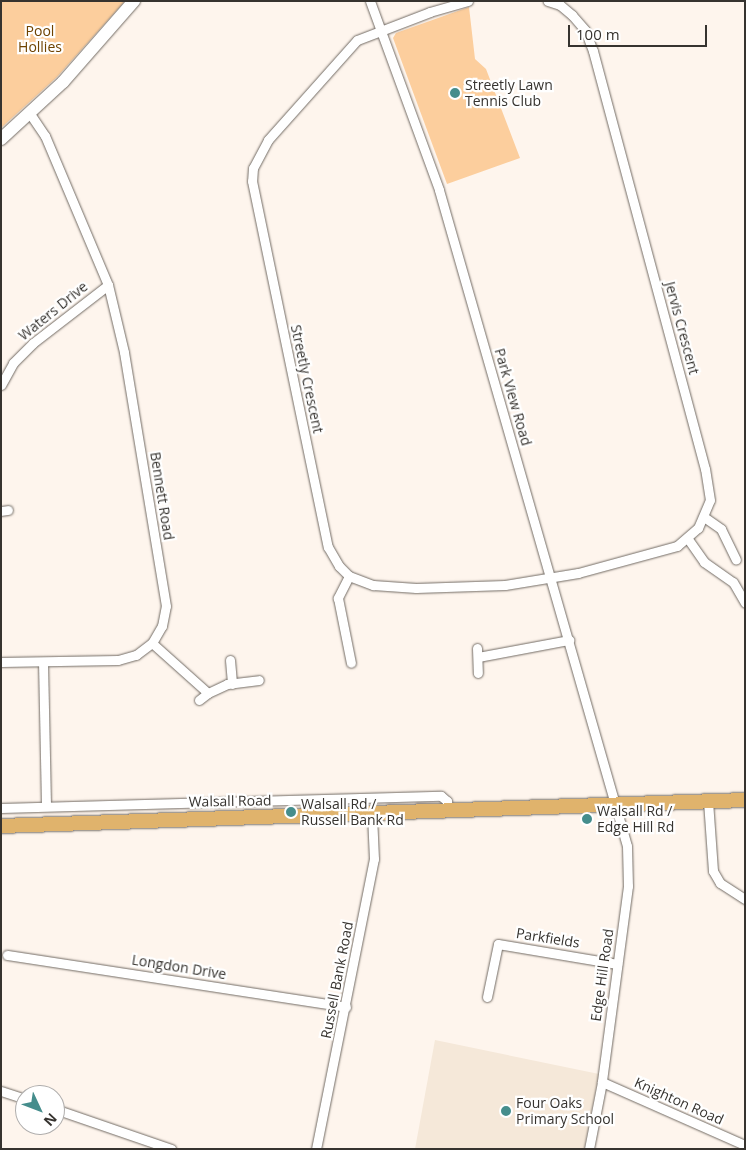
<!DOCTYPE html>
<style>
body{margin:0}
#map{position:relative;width:746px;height:1150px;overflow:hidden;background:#fef5ed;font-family:"Open Sans",sans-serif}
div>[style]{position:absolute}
.built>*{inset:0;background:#f5e8d9}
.green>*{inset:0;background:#fcce9d}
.roads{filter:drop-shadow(0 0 1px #726b64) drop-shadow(0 0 1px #726b64)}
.street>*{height:9px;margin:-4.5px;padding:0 4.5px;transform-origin:4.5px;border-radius:4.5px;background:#fff}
.secondary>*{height:12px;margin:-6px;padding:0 6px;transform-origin:6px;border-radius:6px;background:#fff}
.primary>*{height:14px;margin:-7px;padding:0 7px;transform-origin:7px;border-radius:7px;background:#e0b36c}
.dots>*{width:14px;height:14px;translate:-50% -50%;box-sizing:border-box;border:2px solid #fff;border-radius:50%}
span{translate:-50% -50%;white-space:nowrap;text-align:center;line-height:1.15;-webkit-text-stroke:4.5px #fff;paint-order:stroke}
.park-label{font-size:14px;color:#6f4300}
.poi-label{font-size:14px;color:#36332f}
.left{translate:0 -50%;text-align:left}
.street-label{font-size:14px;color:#36332f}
.frame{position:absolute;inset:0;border:2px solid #36332f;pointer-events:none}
.north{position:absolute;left:15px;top:1085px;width:50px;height:50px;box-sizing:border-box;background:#fff;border:1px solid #afadac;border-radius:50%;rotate:133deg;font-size:14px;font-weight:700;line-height:20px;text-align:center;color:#36332f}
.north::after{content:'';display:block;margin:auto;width:18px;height:22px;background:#458d8c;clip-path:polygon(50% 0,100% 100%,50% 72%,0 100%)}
.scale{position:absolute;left:568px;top:25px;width:139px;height:22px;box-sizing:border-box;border:2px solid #36332f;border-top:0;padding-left:6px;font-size:15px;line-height:18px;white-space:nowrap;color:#36332f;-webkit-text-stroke:4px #fff;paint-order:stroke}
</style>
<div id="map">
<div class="built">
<i style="clip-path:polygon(435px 1040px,599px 1074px,584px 1149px,415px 1149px)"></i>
</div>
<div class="green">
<i style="clip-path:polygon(1px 1px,125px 1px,57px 77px,1px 128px)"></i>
<i style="clip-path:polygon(469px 7px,475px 59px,486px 69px,520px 158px,447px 184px,393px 38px,396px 33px)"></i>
</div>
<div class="roads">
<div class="street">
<i style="left:370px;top:1px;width:201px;rotate:69.9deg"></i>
<i style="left:439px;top:190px;width:682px;rotate:74.01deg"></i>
<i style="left:627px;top:846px;width:40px;rotate:88.6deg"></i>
<i style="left:628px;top:886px;width:198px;rotate:97.6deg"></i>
<i style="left:602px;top:1082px;width:68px;rotate:101deg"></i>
<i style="left:468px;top:1px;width:40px;rotate:164deg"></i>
<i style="left:430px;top:12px;width:78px;rotate:159deg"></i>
<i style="left:357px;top:40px;width:134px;rotate:131.7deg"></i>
<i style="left:268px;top:140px;width:32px;rotate:118deg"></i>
<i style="left:253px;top:168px;width:13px;rotate:94deg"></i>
<i style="left:252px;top:181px;width:374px;rotate:78.3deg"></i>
<i style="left:328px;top:547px;width:22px;rotate:60deg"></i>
<i style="left:339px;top:566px;width:14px;rotate:45deg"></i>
<i style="left:349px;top:576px;width:26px;rotate:21deg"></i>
<i style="left:373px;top:585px;width:43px;rotate:4deg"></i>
<i style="left:416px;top:588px;width:89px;rotate:-1.9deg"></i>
<i style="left:505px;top:585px;width:74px;rotate:-9.3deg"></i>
<i style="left:578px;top:573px;width:103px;rotate:-15.3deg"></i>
<i style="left:677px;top:546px;width:28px;rotate:-41deg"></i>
<i style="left:698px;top:528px;width:30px;rotate:-67deg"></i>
<i style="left:710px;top:500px;width:31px;rotate:-99deg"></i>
<i style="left:705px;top:469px;width:433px;rotate:-105deg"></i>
<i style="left:593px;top:51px;width:22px;rotate:-111deg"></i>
<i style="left:585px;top:30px;width:20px;rotate:-131deg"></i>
<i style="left:572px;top:15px;width:16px;rotate:-140deg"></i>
<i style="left:560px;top:5px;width:13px;rotate:-162deg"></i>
<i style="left:1px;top:385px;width:25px;rotate:-61deg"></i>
<i style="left:13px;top:363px;width:28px;rotate:-45deg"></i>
<i style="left:33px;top:343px;width:95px;rotate:-37.7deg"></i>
<i style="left:1px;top:511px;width:7px;rotate:-8deg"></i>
<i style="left:704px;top:517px;width:21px;rotate:35deg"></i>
<i style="left:721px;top:529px;width:34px;rotate:64deg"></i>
<i style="left:688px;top:539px;width:28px;rotate:55deg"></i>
<i style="left:704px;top:562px;width:35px;rotate:35deg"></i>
<i style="left:733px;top:582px;width:24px;rotate:60deg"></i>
<i style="left:349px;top:576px;width:25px;rotate:117deg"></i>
<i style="left:338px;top:598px;width:66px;rotate:78.7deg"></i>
<i style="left:152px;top:643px;width:75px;rotate:41.8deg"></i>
<i style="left:208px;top:693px;width:21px;rotate:-25deg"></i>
<i style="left:227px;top:684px;width:32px;rotate:-7deg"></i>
<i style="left:477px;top:648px;width:25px;rotate:88deg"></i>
<i style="left:478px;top:657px;width:93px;rotate:-10.6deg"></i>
<i style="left:230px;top:660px;width:24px;rotate:85deg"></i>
<i style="left:1px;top:662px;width:117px;rotate:-1deg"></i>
<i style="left:118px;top:660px;width:19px;rotate:-16deg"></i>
<i style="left:136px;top:655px;width:20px;rotate:-37deg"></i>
<i style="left:152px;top:643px;width:20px;rotate:-60deg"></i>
<i style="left:162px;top:626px;width:20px;rotate:-79deg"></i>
<i style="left:166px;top:606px;width:257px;rotate:-99.4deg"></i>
<i style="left:124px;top:352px;width:69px;rotate:-103.4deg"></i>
<i style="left:108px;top:285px;width:162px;rotate:-112.9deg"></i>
<i style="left:45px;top:136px;width:27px;rotate:-124deg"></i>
<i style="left:43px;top:662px;width:144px;rotate:88.8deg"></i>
<i style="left:199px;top:700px;width:11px;rotate:-38deg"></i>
<i style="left:708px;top:801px;width:70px;rotate:85.9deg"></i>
<i style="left:713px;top:871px;width:14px;rotate:60deg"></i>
<i style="left:720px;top:883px;width:30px;rotate:33deg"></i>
<i style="left:1px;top:808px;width:440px;rotate:-1.6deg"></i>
<i style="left:441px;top:796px;width:8px;rotate:40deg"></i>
<i style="left:447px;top:801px;width:10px;rotate:84deg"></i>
<i style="left:7px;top:955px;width:343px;rotate:8.7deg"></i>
<i style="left:487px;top:997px;width:54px;rotate:-78.3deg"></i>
<i style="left:498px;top:944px;width:121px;rotate:9.5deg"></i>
<i style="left:602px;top:1082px;width:156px;rotate:23.8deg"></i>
<i style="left:1px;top:1091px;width:25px;rotate:18deg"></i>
<i style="left:55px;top:1109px;width:123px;rotate:19deg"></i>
<i style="left:316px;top:1149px;width:296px;rotate:-78.7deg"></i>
<i style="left:374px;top:859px;width:44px;rotate:-92.6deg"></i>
</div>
<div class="secondary">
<i style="left:1px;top:139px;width:84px;rotate:-42.6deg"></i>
<i style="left:63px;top:82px;width:108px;rotate:-48.8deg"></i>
</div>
<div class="primary">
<i style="left:1px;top:826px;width:744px;rotate:-2deg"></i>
</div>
</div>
<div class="dots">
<i style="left:455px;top:93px;background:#458d8c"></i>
<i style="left:291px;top:812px;background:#458d8c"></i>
<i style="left:587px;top:819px;background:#458d8c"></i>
<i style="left:506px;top:1111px;background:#458d8c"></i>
</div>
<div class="park-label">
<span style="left:40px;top:39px">Pool<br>Hollies</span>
</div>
<div class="poi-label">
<span class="left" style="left:465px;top:93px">Streetly Lawn<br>Tennis Club</span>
<span class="left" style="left:301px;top:812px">Walsall Rd /<br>Russell Bank Rd</span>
<span class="left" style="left:597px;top:819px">Walsall Rd /<br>Edge Hill Rd</span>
<span class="left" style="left:516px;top:1111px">Four Oaks<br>Primary School</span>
</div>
<div class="street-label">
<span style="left:53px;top:311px;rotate:-39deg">Waters Drive</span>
<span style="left:682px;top:328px;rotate:75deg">Jervis Crescent</span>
<span style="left:307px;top:379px;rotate:78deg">Streetly Crescent</span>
<span style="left:513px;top:397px;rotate:74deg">Park View Road</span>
<span style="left:162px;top:496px;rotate:81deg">Bennett Road</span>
<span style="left:230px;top:801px;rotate:-1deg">Walsall Road</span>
<span style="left:548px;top:938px;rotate:9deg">Parkfields</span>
<span style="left:179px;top:967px;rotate:9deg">Longdon Drive</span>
<span style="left:602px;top:975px;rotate:-82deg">Edge Hill Road</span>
<span style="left:337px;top:980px;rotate:-79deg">Russell Bank Road</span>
<span style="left:679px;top:1101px;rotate:24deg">Knighton Road</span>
</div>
<div class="frame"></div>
<div class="north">N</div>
<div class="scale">100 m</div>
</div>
